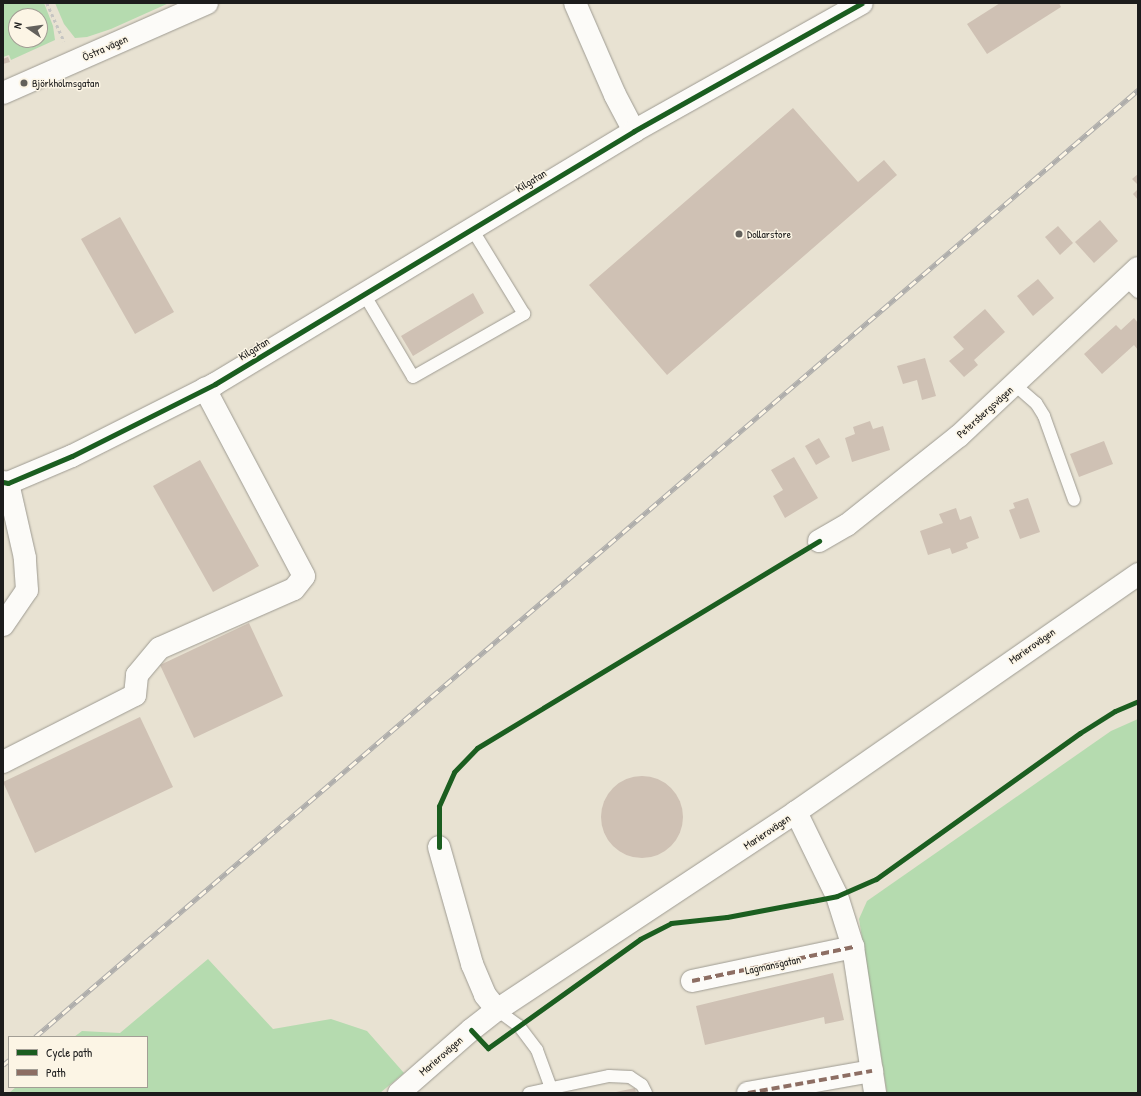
<!DOCTYPE html>
<meta charset="utf-8">
<style>
body{margin:0}
#map{position:relative;width:1141px;height:1096px;overflow:hidden;background:#e8e2d2;font-family:"Patrick Hand",sans-serif}
div>[style]{position:absolute}
.green>*{inset:0;background:#b5dbaf}
.building>*{inset:0;background:#cfc1b4}
.round{border-radius:50%}
.path>*{height:2.5px;margin-top:-1.25px;transform-origin:0;background:repeating-linear-gradient(90deg,#c6c5c2 0 3px,transparent 0 6px)}
.roads{filter:drop-shadow(0 0 1px #9e9b92) drop-shadow(0 0 1px #9e9b92)}
.service>*{height:12px;margin:-6px;padding:0 6px;transform-origin:6px;border-radius:6px;background:#fcfbf8}
.minor>*{height:22px;margin:-11px;padding:0 11px;transform-origin:11px;border-radius:11px;background:#fcfbf8}
.tertiary>*{height:22px;margin:-11px;padding:0 11px;transform-origin:11px;border-radius:11px;background:#fcfbf8}
.rail>*{height:4.5px;margin-top:-2.25px;transform-origin:0;background:repeating-linear-gradient(90deg,#fcf5e5 0 9px,#aeadab 0 18px);box-sizing:border-box;border-block:1px solid #aeadab}
.quiet>*{height:4px;margin-top:-2px;transform-origin:0;background:repeating-linear-gradient(90deg,#8d6e63 0 8px,transparent 0 12px)}
.cycleway>*{height:5px;margin:-2.5px;padding:0 2.5px;transform-origin:2.5px;border-radius:2.5px;background:#1b5e20}
.dots>*{width:11px;height:11px;translate:-50% -50%;box-sizing:border-box;border:2px solid #fcf5e5;border-radius:50%}
span{translate:-50% -50%;white-space:nowrap;text-align:center;line-height:1.15;-webkit-text-stroke:3px #fcf5e5;paint-order:stroke}
.street-label{font-size:11px;color:#1c1c1c}
.poi-label{font-size:11px;color:#1c1c1c}
.left{translate:0 -50%;text-align:left}
.frame{position:absolute;inset:0;border:4px solid #1c1c1c;pointer-events:none}
.legend{position:absolute;left:8px;top:1036px;width:140px;height:52px;box-sizing:border-box;background:#fcf5e5;border:1px solid #a29e95;margin:0;padding:5px 7px;list-style:none;font-size:12px;color:#1c1c1c}
.legend li{display:flex;align-items:center;gap:8px;height:20px}
.legend b{width:20px;border:1px solid #a29e95}
.north{position:absolute;left:8px;top:8px;width:40px;height:40px;box-sizing:border-box;background:#fcf5e5;border:1px solid #a29e95;border-radius:50%;rotate:283deg;font-size:11px;font-weight:700;line-height:16px;text-align:center;color:#1c1c1c}
.north::after{content:'';display:block;margin:auto;width:14px;height:18px;background:#63615c;clip-path:polygon(50% 0,100% 100%,50% 72%,0 100%)}
</style>
<div id="map">
<div class="green">
<i style="clip-path:polygon(evenodd,3px 3px,44px 3px,53px 26px,55px 40px,11px 60px,9px 55px,3px 57px,3px 3px,16px 16px,40px 16px,40px 40px,16px 40px,16px 16px)"></i>
<i style="clip-path:polygon(55px 3px,169px 3px,111px 29px,87px 37px,75px 38px,64px 24px)"></i>
<i style="clip-path:polygon(1138px 719px,1138px 1093px,887px 1093px,859px 919px,867px 901px,1111px 731px)"></i>
<i style="clip-path:polygon(208px 959px,273px 1029px,331px 1019px,367px 1031px,404px 1073px,380px 1093px,9px 1093px,16px 1087px,147px 1087px,147px 1037px,74px 1037px,82px 1031px,120px 1033px)"></i>
</div>
<div class="building">
<i style="clip-path:polygon(1000px 3px,1059px 3px,1061px 7px,987px 54px,967px 24px)"></i>
<i style="clip-path:polygon(8px 57px,10px 62px,3px 64px,3px 59px)"></i>
<i style="clip-path:polygon(793px 108px,858px 182px,884px 160px,897px 175px,667px 375px,589px 285px)"></i>
<i style="clip-path:polygon(1138px 174px,1138px 185px,1132px 179px)"></i>
<i style="clip-path:polygon(1138px 189px,1138px 200px,1133px 194px)"></i>
<i style="clip-path:polygon(120px 217px,174px 312px,135px 334px,81px 239px)"></i>
<i style="clip-path:polygon(1100px 220px,1118px 241px,1094px 263px,1075px 242px)"></i>
<i style="clip-path:polygon(1058px 226px,1073px 243px,1060px 255px,1045px 237px)"></i>
<i style="clip-path:polygon(1038px 279px,1054px 298px,1033px 316px,1017px 296px)"></i>
<i style="clip-path:polygon(473px 293px,484px 313px,413px 356px,401px 336px)"></i>
<i style="clip-path:polygon(985px 309px,1005px 332px,974px 360px,978px 365px,964px 377px,949px 361px,964px 349px,953px 337px)"></i>
<i style="clip-path:polygon(1134px 318px,1138px 323px,1138px 350px,1134px 345px,1102px 374px,1084px 354px,1116px 325px,1121px 330px)"></i>
<i style="clip-path:polygon(925px 358px,936px 396px,922px 400px,917px 380px,903px 384px,897px 366px)"></i>
<i style="clip-path:polygon(870px 421px,873px 429px,883px 426px,890px 450px,852px 462px,845px 438px,855px 434px,853px 427px)"></i>
<i style="clip-path:polygon(819px 438px,830px 457px,816px 465px,805px 446px)"></i>
<i style="clip-path:polygon(1104px 441px,1113px 464px,1079px 477px,1070px 454px)"></i>
<i style="clip-path:polygon(794px 457px,818px 498px,785px 518px,773px 496px,783px 490px,771px 470px)"></i>
<i style="clip-path:polygon(200px 460px,259px 566px,213px 592px,153px 486px)"></i>
<i style="clip-path:polygon(1028px 498px,1040px 532px,1020px 539px,1009px 510px,1015px 508px,1013px 503px)"></i>
<i style="clip-path:polygon(956px 508px,960px 520px,971px 516px,979px 538px,966px 543px,968px 548px,952px 554px,950px 548px,928px 555px,920px 531px,943px 523px,939px 514px)"></i>
<i style="clip-path:polygon(249px 623px,283px 696px,194px 738px,160px 665px)"></i>
<i style="clip-path:polygon(140px 717px,173px 787px,35px 853px,3px 782px)"></i>
<i class="round" style="left:601px;top:776px;width:82px;height:82px"></i>
<i style="clip-path:polygon(833px 973px,844px 1020px,825px 1024px,824px 1017px,705px 1045px,696px 1006px)"></i>
<i style="clip-path:polygon(635px 1088px,636px 1093px,616px 1093px,616px 1092px)"></i>
</div>
<div class="path">
<i style="left:47px;top:3px;width:42px;rotate:65.9deg"></i>
</div>
<div class="roads">
<div class="service">
<i style="left:1126px;top:280px;width:17px;rotate:45deg"></i>
<i style="left:364px;top:294px;width:96px;rotate:59.4deg"></i>
<i style="left:413px;top:377px;width:128px;rotate:-29.6deg"></i>
<i style="left:524px;top:314px;width:100px;rotate:-121.5deg"></i>
<i style="left:1015px;top:385px;width:28px;rotate:41deg"></i>
<i style="left:1036px;top:403px;width:15px;rotate:58deg"></i>
<i style="left:1044px;top:416px;width:89px;rotate:70.3deg"></i>
<i style="left:497px;top:1010px;width:27px;rotate:36deg"></i>
<i style="left:519px;top:1026px;width:30px;rotate:53deg"></i>
<i style="left:537px;top:1050px;width:40px;rotate:69.8deg"></i>
<i style="left:529px;top:1093px;width:82px;rotate:-12deg"></i>
<i style="left:609px;top:1076px;width:21px;rotate:3deg"></i>
<i style="left:630px;top:1077px;width:14px;rotate:34deg"></i>
<i style="left:642px;top:1085px;width:9px;rotate:63deg"></i>
</div>
<div class="minor">
<i style="left:575px;top:3px;width:100px;rotate:66.5deg"></i>
<i style="left:615px;top:95px;width:41px;rotate:62.2deg"></i>
<i style="left:3px;top:482px;width:5px;rotate:11deg"></i>
<i style="left:8px;top:483px;width:69px;rotate:-22.9deg"></i>
<i style="left:72px;top:456px;width:160px;rotate:-26.7deg"></i>
<i style="left:215px;top:384px;width:489px;rotate:-31.1deg"></i>
<i style="left:634px;top:131px;width:261px;rotate:-29.3deg"></i>
<i style="left:819px;top:541px;width:32px;rotate:-30deg"></i>
<i style="left:847px;top:525px;width:143px;rotate:-38.5deg"></i>
<i style="left:959px;top:436px;width:245px;rotate:-43.2deg"></i>
<i style="left:3px;top:625px;width:42px;rotate:-55.6deg"></i>
<i style="left:27px;top:590px;width:32px;rotate:-94deg"></i>
<i style="left:25px;top:558px;width:77px;rotate:-102.8deg"></i>
<i style="left:3px;top:762px;width:148px;rotate:-26.9deg"></i>
<i style="left:135px;top:695px;width:20px;rotate:-84deg"></i>
<i style="left:137px;top:675px;width:35px;rotate:-50deg"></i>
<i style="left:160px;top:648px;width:146px;rotate:-23.8deg"></i>
<i style="left:294px;top:589px;width:16px;rotate:-52deg"></i>
<i style="left:304px;top:576px;width:212px;rotate:-117.9deg"></i>
<i style="left:796px;top:812px;width:93px;rotate:64deg"></i>
<i style="left:837px;top:896px;width:53px;rotate:72.6deg"></i>
<i style="left:853px;top:947px;width:148px;rotate:81.4deg"></i>
<i style="left:439px;top:847px;width:122px;rotate:74.2deg"></i>
<i style="left:472px;top:964px;width:34px;rotate:67deg"></i>
<i style="left:485px;top:995px;width:19px;rotate:51deg"></i>
<i style="left:692px;top:981px;width:165px;rotate:-11.9deg"></i>
<i style="left:399px;top:1093px;width:96px;rotate:-41.2deg"></i>
<i style="left:471px;top:1030px;width:33px;rotate:-38deg"></i>
<i style="left:497px;top:1010px;width:359px;rotate:-33.5deg"></i>
<i style="left:796px;top:812px;width:417px;rotate:-34.8deg"></i>
<i style="left:748px;top:1093px;width:126px;rotate:-10.1deg"></i>
</div>
<div class="tertiary">
<i style="left:3px;top:93px;width:223px;rotate:-23.8deg"></i>
</div>
</div>
<div class="rail">
<i style="left:35px;top:1037px;width:1454px;rotate:-40.65deg"></i>
<i style="left:3px;top:1065px;width:8px;rotate:-40deg"></i>
</div>
<div class="quiet">
<i style="left:692px;top:981px;width:165px;rotate:-11.9deg"></i>
<i style="left:748px;top:1093px;width:126px;rotate:-10.1deg"></i>
</div>
<div class="cycleway">
<i style="left:3px;top:482px;width:5px;rotate:11deg"></i>
<i style="left:8px;top:483px;width:69px;rotate:-22.9deg"></i>
<i style="left:72px;top:456px;width:160px;rotate:-26.7deg"></i>
<i style="left:215px;top:384px;width:489px;rotate:-31.1deg"></i>
<i style="left:634px;top:131px;width:261px;rotate:-29.3deg"></i>
<i style="left:439px;top:847px;width:41px;rotate:-90deg"></i>
<i style="left:439px;top:806px;width:37px;rotate:-66deg"></i>
<i style="left:454px;top:772px;width:33px;rotate:-46deg"></i>
<i style="left:477px;top:748px;width:400px;rotate:-31.2deg"></i>
<i style="left:471px;top:1030px;width:25px;rotate:47deg"></i>
<i style="left:488px;top:1048px;width:187px;rotate:-35.6deg"></i>
<i style="left:640px;top:939px;width:35px;rotate:-27deg"></i>
<i style="left:671px;top:923px;width:56px;rotate:-6.1deg"></i>
<i style="left:727px;top:917px;width:86px;rotate:-10.7deg"></i>
<i style="left:812px;top:901px;width:25px;rotate:-11deg"></i>
<i style="left:837px;top:896px;width:43px;rotate:-23.6deg"></i>
<i style="left:876px;top:879px;width:251px;rotate:-35.6deg"></i>
<i style="left:1080px;top:733px;width:41px;rotate:-32.2deg"></i>
<i style="left:1115px;top:711px;width:25px;rotate:-23deg"></i>
</div>
<div class="dots">
<i style="left:24px;top:83px;background:#63615c"></i>
<i style="left:739px;top:234px;background:#63615c"></i>
</div>
<div class="street-label">
<span style="left:105px;top:48px;rotate:-24deg">Östra vägen</span>
<span style="left:531px;top:181px;rotate:-31deg">Kilgatan</span>
<span style="left:254px;top:349px;rotate:-31deg">Kilgatan</span>
<span style="left:985px;top:412px;rotate:-42deg">Petersbergsvägen</span>
<span style="left:1032px;top:646px;rotate:-35deg">Marierovägen</span>
<span style="left:767px;top:832px;rotate:-34deg">Marierovägen</span>
<span style="left:773px;top:965px;rotate:-12deg">Lagmansgatan</span>
<span style="left:441px;top:1056px;rotate:-41deg">Marierovägen</span>
</div>
<div class="poi-label">
<span class="left" style="left:32px;top:83px">Björkholmsgatan</span>
<span class="left" style="left:747px;top:234px">Dollarstore</span>
</div>
<div class="frame"></div>
<ul class="legend">
<li><b style="height:5px;background:#1b5e20"></b>Cycle path</li>
<li><b style="height:5px;background:#8d6e63"></b>Path</li>
</ul>
<div class="north">N</div>
</div>
